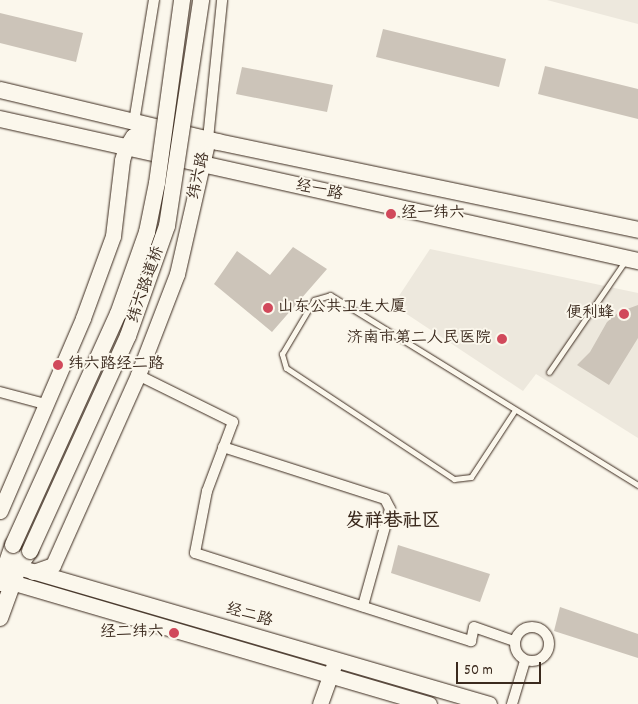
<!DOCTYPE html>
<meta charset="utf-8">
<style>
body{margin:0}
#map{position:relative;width:638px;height:704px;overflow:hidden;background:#fbf7ec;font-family:Dekko,"LXGW WenKai TC",sans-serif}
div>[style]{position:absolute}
.built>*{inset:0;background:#ede8dd}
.building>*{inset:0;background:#ccc4b9}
.roads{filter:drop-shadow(0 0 1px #3b2a1e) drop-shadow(0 0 1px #3b2a1e)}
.lane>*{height:5px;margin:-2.5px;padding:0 2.5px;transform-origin:2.5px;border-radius:2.5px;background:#fbf7ec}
.street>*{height:10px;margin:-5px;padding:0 5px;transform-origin:5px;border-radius:5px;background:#fbf7ec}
.street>.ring{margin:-5px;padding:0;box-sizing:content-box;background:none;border:10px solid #fbf7ec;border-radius:50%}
.secondary>*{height:15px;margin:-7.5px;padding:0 7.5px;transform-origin:7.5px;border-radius:7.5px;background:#fbf7ec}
.primary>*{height:16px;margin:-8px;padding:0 8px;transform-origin:8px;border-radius:8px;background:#fbf7ec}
.bridges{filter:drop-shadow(0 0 1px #3b2a1e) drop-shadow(0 0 1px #3b2a1e)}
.primary-bridge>*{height:16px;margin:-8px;padding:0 8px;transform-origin:8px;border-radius:8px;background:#fbf7ec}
.dots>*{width:14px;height:14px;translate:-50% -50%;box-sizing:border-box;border:2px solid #fbf7ec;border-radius:50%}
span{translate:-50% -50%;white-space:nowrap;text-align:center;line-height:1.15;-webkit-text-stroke:4px #fbf7ec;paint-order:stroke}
.street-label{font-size:16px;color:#3b2a1e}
.poi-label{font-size:16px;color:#3b2a1e}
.left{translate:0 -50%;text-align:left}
.right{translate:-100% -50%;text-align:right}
.quarter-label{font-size:19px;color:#3b2a1e;font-weight:700}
.scale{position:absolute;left:456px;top:662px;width:85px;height:22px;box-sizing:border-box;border:2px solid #3b2a1e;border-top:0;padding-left:6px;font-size:15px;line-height:18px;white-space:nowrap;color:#3b2a1e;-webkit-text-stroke:4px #fbf7ec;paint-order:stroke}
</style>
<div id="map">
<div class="built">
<i style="clip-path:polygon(547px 0,638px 0,638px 24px)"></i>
<i style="clip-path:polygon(430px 249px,638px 293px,638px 438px,536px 374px,523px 391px,393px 305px)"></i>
</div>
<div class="building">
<i style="clip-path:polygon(0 13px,83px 33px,76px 62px,0 43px)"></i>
<i style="clip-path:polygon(383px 29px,506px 59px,499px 87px,376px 57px)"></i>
<i style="clip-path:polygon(545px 66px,638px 89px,638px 119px,538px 94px)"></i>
<i style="clip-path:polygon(242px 67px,333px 85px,327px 112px,236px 94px)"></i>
<i style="clip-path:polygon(293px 247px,327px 269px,272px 332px,214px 284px,237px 251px,270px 275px)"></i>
<i style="clip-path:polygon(638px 305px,638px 338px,609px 385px,577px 365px,590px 352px,607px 322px,619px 312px)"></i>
<i style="clip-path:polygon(398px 545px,490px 574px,480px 602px,391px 573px)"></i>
<i style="clip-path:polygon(560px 607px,638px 634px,638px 658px,554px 631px)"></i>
</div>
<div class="roads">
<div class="lane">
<i style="left:549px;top:372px;width:135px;rotate:-55.6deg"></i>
<i style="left:515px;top:410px;width:80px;rotate:123.3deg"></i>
<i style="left:471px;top:477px;width:17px;rotate:173deg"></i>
<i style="left:454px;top:479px;width:201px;rotate:-146.5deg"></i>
<i style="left:286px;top:368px;width:15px;rotate:-106deg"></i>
<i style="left:282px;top:354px;width:63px;rotate:-59.3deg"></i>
<i style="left:314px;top:300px;width:17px;rotate:-17deg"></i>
<i style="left:330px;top:295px;width:362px;rotate:31.7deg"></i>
</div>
<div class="street">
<i style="left:134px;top:122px;width:124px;rotate:-80.7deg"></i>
<i style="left:208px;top:139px;width:140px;rotate:-84.2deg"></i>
<i style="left:138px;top:375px;width:106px;rotate:26.3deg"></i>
<i style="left:233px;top:422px;width:74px;rotate:110.6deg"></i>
<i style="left:207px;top:491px;width:63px;rotate:101deg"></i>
<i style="left:195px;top:553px;width:290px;rotate:17.7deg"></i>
<i style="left:471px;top:641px;width:14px;rotate:-78deg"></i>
<i style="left:474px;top:627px;width:42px;rotate:19.3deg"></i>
<i style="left:0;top:392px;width:47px;rotate:14.9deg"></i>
<i style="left:223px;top:447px;width:170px;rotate:17.8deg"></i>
<i style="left:385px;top:499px;width:11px;rotate:63deg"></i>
<i style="left:390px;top:509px;width:101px;rotate:105.6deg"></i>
<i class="ring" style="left:515px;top:627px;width:24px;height:24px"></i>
<i style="left:512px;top:704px;width:45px;rotate:-73.2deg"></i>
</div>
<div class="secondary">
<i style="left:0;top:511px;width:210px;rotate:-66.7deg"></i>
<i style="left:83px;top:318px;width:87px;rotate:-69.9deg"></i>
<i style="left:113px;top:236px;width:77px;rotate:-83.2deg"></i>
<i style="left:122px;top:160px;width:14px;rotate:-73deg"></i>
<i style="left:126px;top:147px;width:13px;rotate:-58deg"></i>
<i style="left:133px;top:136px;width:67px;rotate:13deg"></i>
<i style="left:198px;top:151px;width:16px;rotate:-50deg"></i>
<i style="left:8px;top:564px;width:501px;rotate:16.23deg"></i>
<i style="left:33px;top:572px;width:21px;rotate:-19deg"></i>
<i style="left:53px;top:565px;width:208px;rotate:-65.9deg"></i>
<i style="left:138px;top:375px;width:108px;rotate:-68.9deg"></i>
<i style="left:177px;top:274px;width:139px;rotate:-77.1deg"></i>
<i style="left:1px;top:579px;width:446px;rotate:16.3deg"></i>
<i style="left:320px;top:704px;width:41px;rotate:-70.3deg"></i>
</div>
<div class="primary">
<i style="left:0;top:90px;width:224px;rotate:13.4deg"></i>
<i style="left:218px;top:142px;width:429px;rotate:11.8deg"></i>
<i style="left:0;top:119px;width:654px;rotate:12.55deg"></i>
<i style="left:0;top:583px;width:40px;rotate:-71.1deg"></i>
<i style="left:0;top:618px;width:55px;rotate:-69.9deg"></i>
<i style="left:19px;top:566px;width:19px;rotate:-54deg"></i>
</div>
</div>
<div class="bridges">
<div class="primary-bridge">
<i style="left:13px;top:545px;width:254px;rotate:-65.6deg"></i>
<i style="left:118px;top:314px;width:87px;rotate:-70.5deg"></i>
<i style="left:147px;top:232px;width:50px;rotate:-78.5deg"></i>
<i style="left:157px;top:183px;width:185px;rotate:-82.2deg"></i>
<i style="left:30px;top:551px;width:236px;rotate:-65.5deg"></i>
<i style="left:128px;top:336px;width:117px;rotate:-70.5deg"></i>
<i style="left:167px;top:226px;width:229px;rotate:-81.4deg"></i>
</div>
</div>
<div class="dots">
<i style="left:391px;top:214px;background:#d1495b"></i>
<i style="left:268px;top:308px;background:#d1495b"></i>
<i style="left:624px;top:314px;background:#d1495b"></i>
<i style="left:502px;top:339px;background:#d1495b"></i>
<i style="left:58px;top:365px;background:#d1495b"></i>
<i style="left:174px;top:633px;background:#d1495b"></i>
</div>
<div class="street-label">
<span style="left:200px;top:176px;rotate:-77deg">纬六路</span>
<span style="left:319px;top:191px;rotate:12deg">经一路</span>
<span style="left:147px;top:285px;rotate:-71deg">纬六路道桥</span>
<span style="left:249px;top:616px;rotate:16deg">经二路</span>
</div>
<div class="poi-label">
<span class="left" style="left:401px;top:214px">经一纬六</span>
<span class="left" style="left:278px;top:308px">山东公共卫生大厦</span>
<span class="right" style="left:614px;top:314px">便利蜂</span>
<span class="right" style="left:491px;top:339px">济南市第二人民医院</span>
<span class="left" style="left:68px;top:365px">纬六路经二路</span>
<span class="right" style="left:164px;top:633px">经二纬六</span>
</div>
<div class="quarter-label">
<span style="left:393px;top:523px">发祥巷社区</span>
</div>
<div class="scale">50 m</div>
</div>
